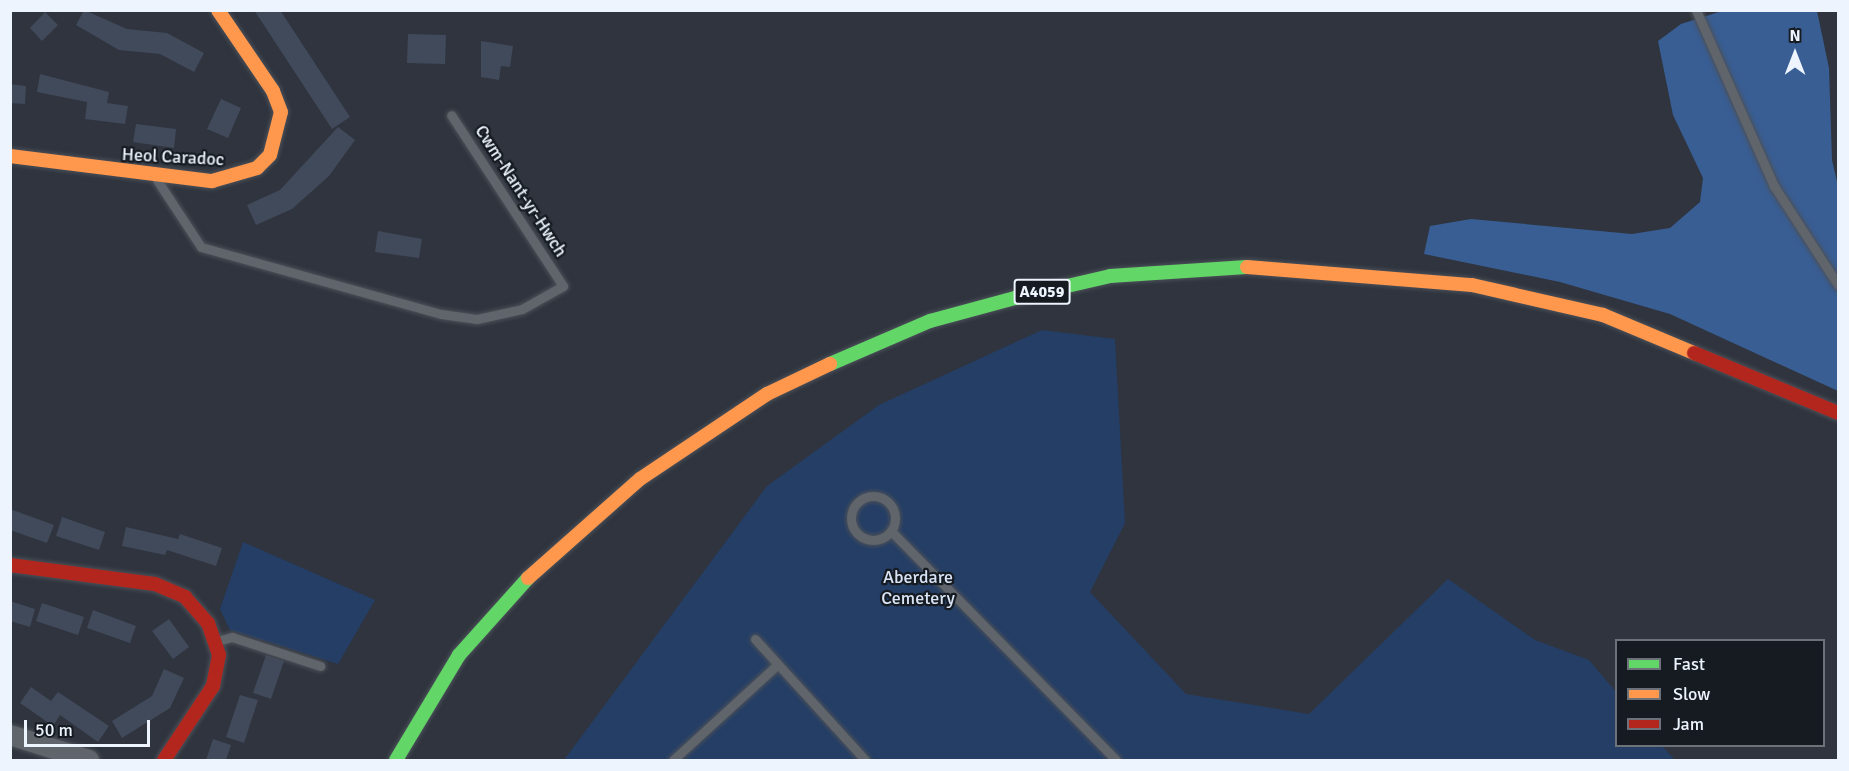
<!DOCTYPE html>
<style>
body{margin:0}
#map{position:relative;width:1849px;height:771px;overflow:hidden;background:#2f343e;font-family:Signika,sans-serif}
div>[style]{position:absolute}
.green>*{inset:0;background:#243e66}
.forest>*{inset:0;background:#395e94}
.building>*{inset:0;background:#414a5b}
.roads{filter:drop-shadow(0 0 2px #4b5058) drop-shadow(0 0 2px #4b5058)}
.lane>*{height:9px;margin:-4.5px;padding:0 4.5px;transform-origin:4.5px;border-radius:4.5px;background:#60646b}
.lane>.ring{margin:-4.5px;padding:0;box-sizing:content-box;background:none;border:9px solid #60646b;border-radius:50%}
.street>*{height:20px;margin:-10px;padding:0 10px;transform-origin:10px;border-radius:10px;background:#60646b}
.fast>*{height:14px;margin:-7px;padding:0 7px;transform-origin:7px;border-radius:7px;background:#63d668}
.slow>*{height:14px;margin:-7px;padding:0 7px;transform-origin:7px;border-radius:7px;background:#ff974d}
.jam>*{height:14px;margin:-7px;padding:0 7px;transform-origin:7px;border-radius:7px;background:#b3261e}
span{translate:-50% -50%;white-space:nowrap;text-align:center;line-height:1.15;-webkit-text-stroke:4.5px #161b22;paint-order:stroke}
.shield-label span{padding:2px 4px;background:#161b22;border:2px solid;border-radius:4px;-webkit-text-stroke-width:0}
.shield-label{font-size:16px;color:#edf4fe;font-weight:700}
.street-label{font-size:18px;color:#edf4fe}
.park-label{font-size:18px;color:#d8e4f6}
.frame{position:absolute;inset:0;border:12px solid #edf4fe;pointer-events:none}
.legend{position:absolute;left:1615px;top:639px;width:210px;height:108px;box-sizing:border-box;background:#161b22;border:2px solid #6c727a;margin:0;padding:8px 10px;list-style:none;font-size:18px;color:#edf4fe}
.legend li{display:flex;align-items:center;gap:12px;height:30px}
.legend b{width:30px;border:2px solid #6c727a}
.north{position:absolute;left:1765px;top:24px;width:60px;height:60px;-webkit-text-stroke:4px #161b22;paint-order:stroke;rotate:0deg;font-size:16px;font-weight:700;line-height:24px;text-align:center;color:#edf4fe}
.north::after{content:'';display:block;margin:auto;width:21px;height:27px;background:#edf4fe;clip-path:polygon(50% 0,100% 100%,50% 72%,0 100%)}
.scale{position:absolute;left:24px;top:720px;width:126px;height:27px;box-sizing:border-box;border:3px solid #edf4fe;border-top:0;padding-left:8px;font-size:18px;line-height:21px;white-space:nowrap;color:#edf4fe;-webkit-text-stroke:4px #161b22;paint-order:stroke}
</style>
<div id="map">
<div class="green">
<i style="clip-path:polygon(1042px 330px,1115px 339px,1125px 523px,1090px 592px,1186px 694px,1309px 714px,1448px 579px,1535px 640px,1589px 660px,1616px 692px,1616px 746px,1662px 746px,1675px 760px,564px 760px,767px 486px,879px 405px)"></i>
<i style="clip-path:polygon(243px 542px,375px 600px,338px 664px,230px 630px,220px 609px)"></i>
</div>
<div class="forest">
<i style="clip-path:polygon(1722px 11px,1817px 11px,1829px 68px,1832px 160px,1838px 186px,1838px 391px,1670px 314px,1560px 282px,1424px 254px,1430px 226px,1471px 219px,1632px 234px,1670px 228px,1700px 202px,1703px 178px,1673px 115px,1658px 41px,1681px 24px)"></i>
</div>
<div class="building">
<i style="clip-path:polygon(84px 10px,127px 29px,167px 33px,204px 53px,194px 72px,160px 54px,119px 50px,76px 25px)"></i>
<i style="clip-path:polygon(254px 10px,280px 10px,350px 117px,332px 129px)"></i>
<i style="clip-path:polygon(45px 12px,58px 25px,42px 41px,30px 28px)"></i>
<i style="clip-path:polygon(408px 34px,446px 35px,445px 64px,407px 63px)"></i>
<i style="clip-path:polygon(481px 41px,513px 46px,510px 67px,501px 66px,499px 80px,481px 77px)"></i>
<i style="clip-path:polygon(40px 74px,109px 92px,107px 103px,128px 106px,125px 124px,85px 119px,87px 102px,37px 92px)"></i>
<i style="clip-path:polygon(10px 84px,26px 86px,25px 104px,10px 103px)"></i>
<i style="clip-path:polygon(221px 99px,241px 108px,228px 138px,207px 129px)"></i>
<i style="clip-path:polygon(136px 124px,176px 129px,174px 148px,133px 142px)"></i>
<i style="clip-path:polygon(338px 127px,355px 140px,329px 176px,292px 209px,256px 225px,247px 205px,280px 190px)"></i>
<i style="clip-path:polygon(378px 231px,422px 239px,419px 258px,375px 252px)"></i>
<i style="clip-path:polygon(10px 509px,54px 525px,47px 543px,10px 530px)"></i>
<i style="clip-path:polygon(62px 517px,105px 532px,99px 550px,56px 536px)"></i>
<i style="clip-path:polygon(126px 527px,178px 539px,180px 534px,222px 548px,216px 566px,167px 550px,165px 555px,122px 546px)"></i>
<i style="clip-path:polygon(10px 601px,35px 609px,30px 627px,10px 621px)"></i>
<i style="clip-path:polygon(42px 603px,84px 617px,78px 635px,36px 621px)"></i>
<i style="clip-path:polygon(93px 610px,136px 626px,130px 643px,87px 628px)"></i>
<i style="clip-path:polygon(169px 619px,189px 647px,173px 659px,152px 631px)"></i>
<i style="clip-path:polygon(266px 655px,284px 661px,271px 699px,253px 693px)"></i>
<i style="clip-path:polygon(164px 669px,184px 678px,170px 708px,122px 738px,112px 721px,152px 696px)"></i>
<i style="clip-path:polygon(31px 687px,51px 701px,58px 692px,109px 726px,98px 742px,60px 715px,53px 726px,20px 703px)"></i>
<i style="clip-path:polygon(240px 695px,258px 700px,244px 743px,226px 737px)"></i>
<i style="clip-path:polygon(213px 739px,231px 745px,226px 760px,206px 760px)"></i>
</div>
<div class="roads">
<div class="lane">
<i style="left:1696px;top:10px;width:193px;rotate:66.1deg"></i>
<i style="left:1774px;top:186px;width:118px;rotate:57.1deg"></i>
<i style="left:157px;top:180px;width:80px;rotate:56.7deg"></i>
<i style="left:201px;top:247px;width:249px;rotate:15.6deg"></i>
<i style="left:441px;top:314px;width:36px;rotate:8deg"></i>
<i style="left:477px;top:319px;width:46px;rotate:-12.5deg"></i>
<i style="left:522px;top:309px;width:47px;rotate:-29.3deg"></i>
<i style="left:563px;top:286px;width:204px;rotate:-123.2deg"></i>
<i class="ring" style="left:851px;top:496px;width:35px;height:35px"></i>
<i style="left:894px;top:534px;width:317px;rotate:45.5deg"></i>
<i style="left:755px;top:639px;width:164px;rotate:47.7deg"></i>
<i style="left:217px;top:641px;width:16px;rotate:-15deg"></i>
<i style="left:232px;top:637px;width:93px;rotate:18.2deg"></i>
<i style="left:673px;top:760px;width:141px;rotate:-42.4deg"></i>
</div>
<div class="street">
<i style="left:10px;top:735px;width:83px;rotate:17.6deg"></i>
</div>
<div class="fast">
<i style="left:830px;top:364px;width:109px;rotate:-23.3deg"></i>
<i style="left:930px;top:321px;width:88px;rotate:-15.1deg"></i>
<i style="left:1015px;top:298px;width:98px;rotate:-13deg"></i>
<i style="left:1110px;top:276px;width:137px;rotate:-3.8deg"></i>
<i style="left:396px;top:760px;width:122px;rotate:-59deg"></i>
<i style="left:459px;top:655px;width:103px;rotate:-48.1deg"></i>
</div>
<div class="slow">
<i style="left:10px;top:156px;width:204px;rotate:7.1deg"></i>
<i style="left:212px;top:181px;width:47px;rotate:-16.1deg"></i>
<i style="left:257px;top:168px;width:18px;rotate:-45deg"></i>
<i style="left:270px;top:155px;width:44px;rotate:-75.7deg"></i>
<i style="left:281px;top:112px;width:22px;rotate:-111deg"></i>
<i style="left:273px;top:91px;width:98px;rotate:-124.2deg"></i>
<i style="left:1247px;top:267px;width:226px;rotate:4.6deg"></i>
<i style="left:1472px;top:285px;width:134px;rotate:12.9deg"></i>
<i style="left:1603px;top:315px;width:99px;rotate:22.7deg"></i>
<i style="left:528px;top:578px;width:149px;rotate:-41.5deg"></i>
<i style="left:640px;top:479px;width:153px;rotate:-33.8deg"></i>
<i style="left:767px;top:394px;width:70px;rotate:-25.5deg"></i>
</div>
<div class="jam">
<i style="left:1694px;top:353px;width:156px;rotate:22.6deg"></i>
<i style="left:10px;top:565px;width:146px;rotate:7.5deg"></i>
<i style="left:155px;top:584px;width:33px;rotate:23deg"></i>
<i style="left:185px;top:597px;width:35px;rotate:49deg"></i>
<i style="left:208px;top:623px;width:34px;rotate:71deg"></i>
<i style="left:219px;top:655px;width:32px;rotate:101deg"></i>
<i style="left:213px;top:686px;width:89px;rotate:123.5deg"></i>
</div>
</div>
<div class="shield-label">
<span style="left:1042px;top:292px">A4059</span>
</div>
<div class="street-label">
<span style="left:173px;top:157px;rotate:3deg">Heol Caradoc</span>
<span style="left:521px;top:191px;rotate:57deg">Cwm-Nant-yr-Hwch</span>
</div>
<div class="park-label">
<span style="left:918px;top:588px">Aberdare<br>Cemetery</span>
</div>
<div class="frame"></div>
<ul class="legend">
<li><b style="height:8px;background:#63d668"></b>Fast</li>
<li><b style="height:8px;background:#ff974d"></b>Slow</li>
<li><b style="height:8px;background:#b3261e"></b>Jam</li>
</ul>
<div class="north">N</div>
<div class="scale">50 m</div>
</div>
